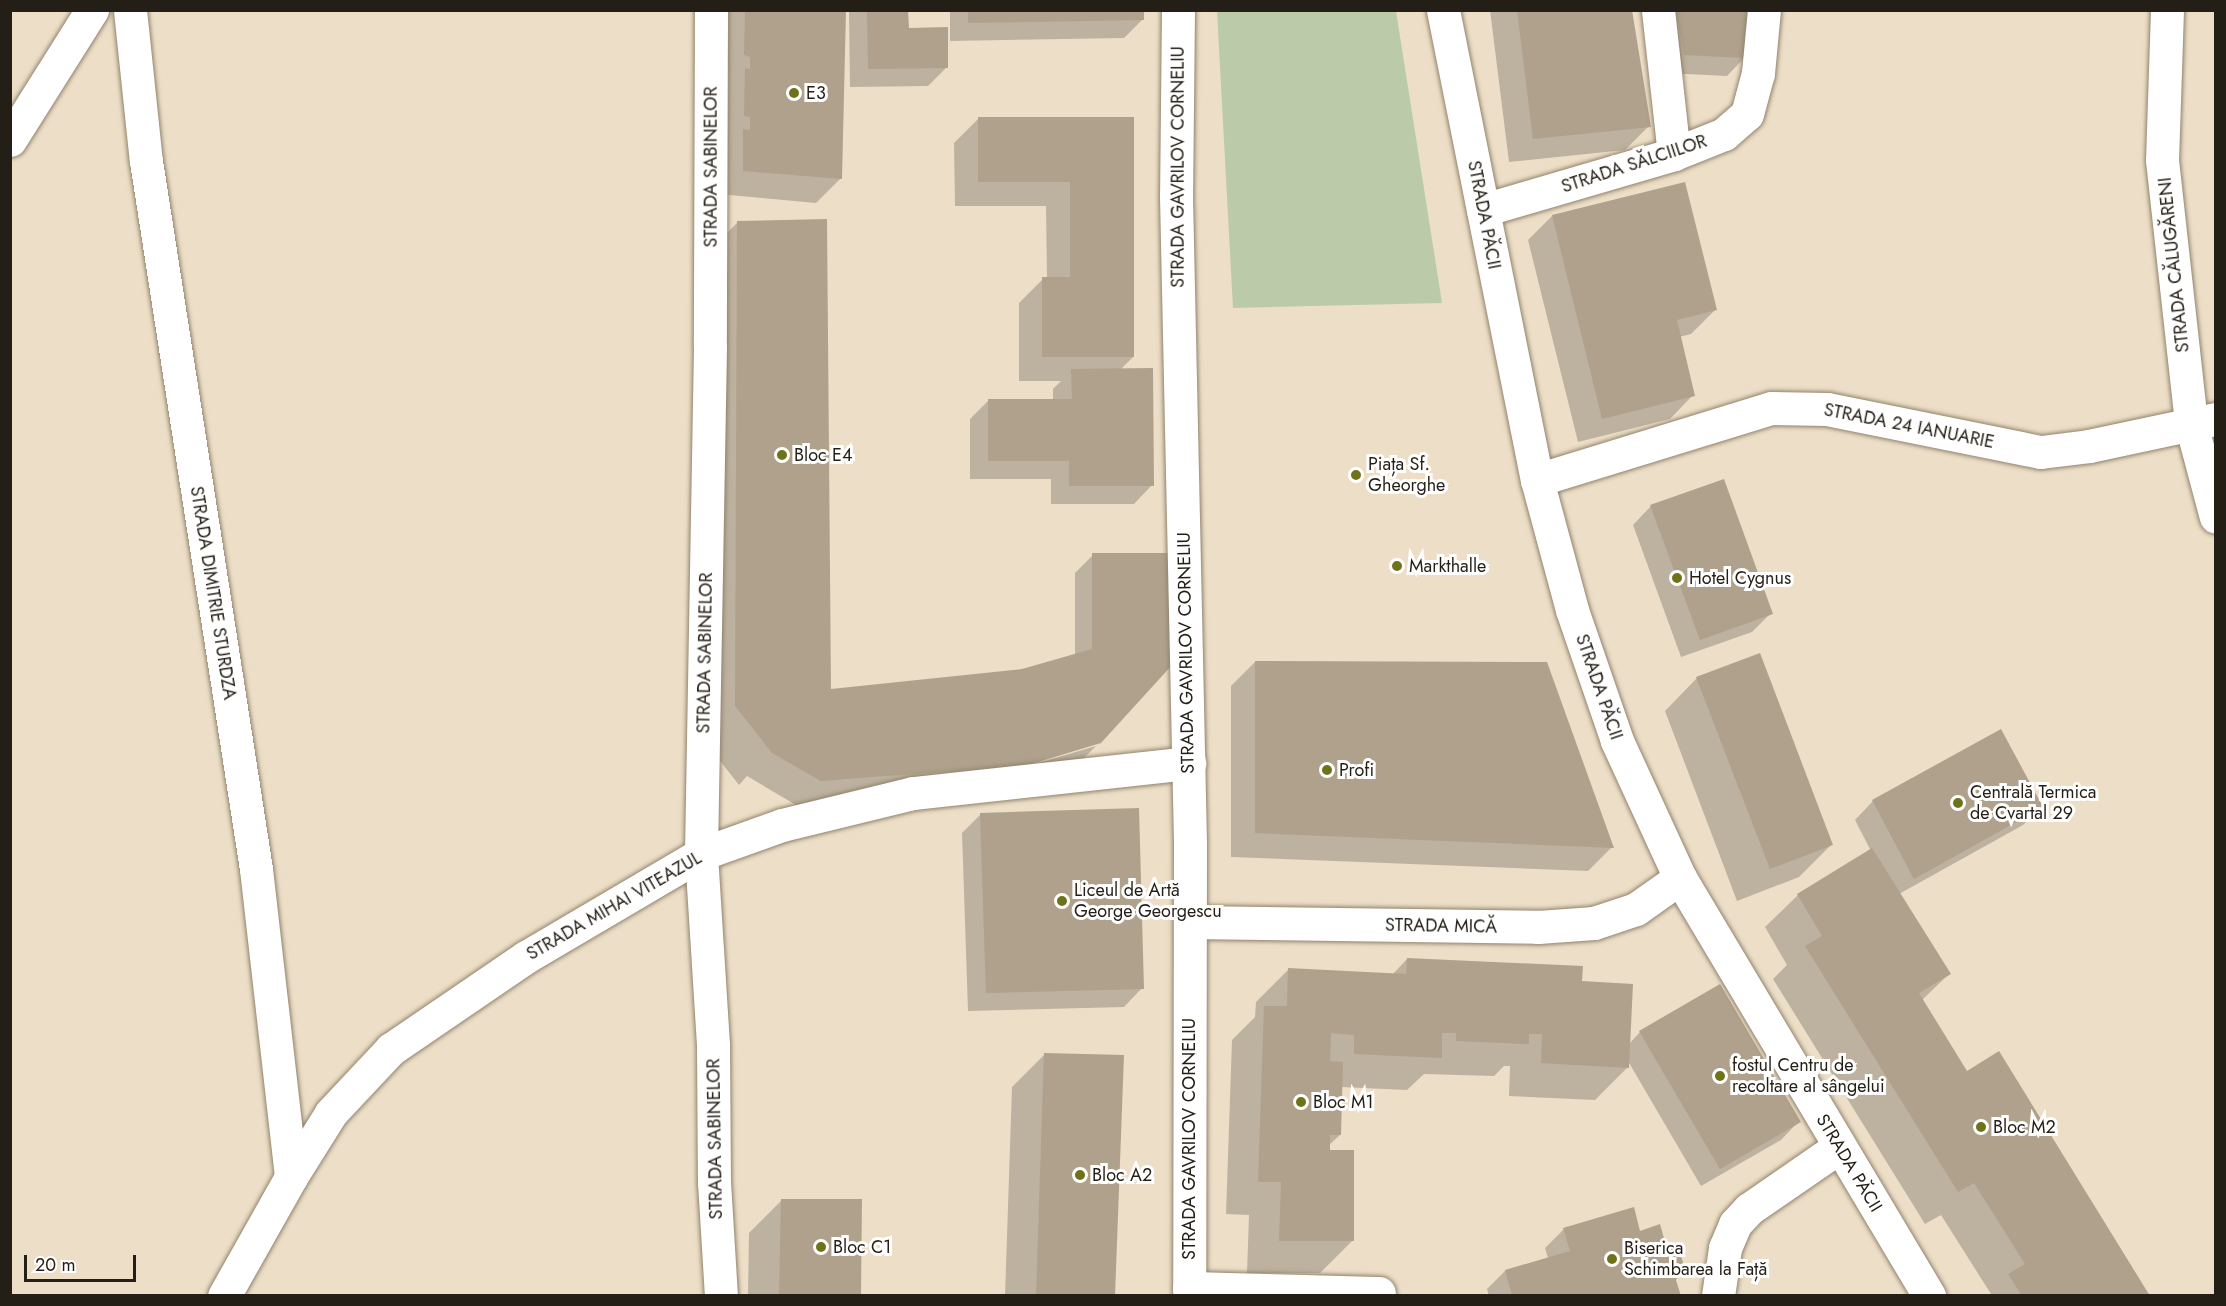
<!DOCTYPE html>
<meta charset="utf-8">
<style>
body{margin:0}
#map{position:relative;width:2226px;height:1306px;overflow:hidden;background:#eddec7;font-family:Jost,sans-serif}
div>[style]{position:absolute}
.green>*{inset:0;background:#bbcba9}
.shadow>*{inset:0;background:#0003}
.building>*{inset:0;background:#afa18b}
.roads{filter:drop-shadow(0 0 2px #91836d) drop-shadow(0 0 2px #91836d)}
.minor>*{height:33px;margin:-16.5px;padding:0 16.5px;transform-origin:16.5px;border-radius:16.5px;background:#fff}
.dots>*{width:16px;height:16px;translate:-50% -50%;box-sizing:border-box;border:3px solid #fff;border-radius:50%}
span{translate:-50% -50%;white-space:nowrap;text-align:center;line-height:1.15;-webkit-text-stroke:6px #fff;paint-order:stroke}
.poi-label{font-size:18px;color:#241f16}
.left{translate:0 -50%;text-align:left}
.street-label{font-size:18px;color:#241f16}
.frame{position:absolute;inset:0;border:12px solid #241f16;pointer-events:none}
.scale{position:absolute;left:24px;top:1255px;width:112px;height:27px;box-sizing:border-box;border:3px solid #241f16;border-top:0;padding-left:8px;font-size:18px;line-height:21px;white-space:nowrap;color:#241f16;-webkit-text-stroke:4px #fff;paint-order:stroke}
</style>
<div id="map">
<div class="green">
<i style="clip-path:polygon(1217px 11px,1396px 11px,1442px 303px,1233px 308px)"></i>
</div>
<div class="shadow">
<i style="clip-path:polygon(722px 10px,844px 10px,840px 179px,816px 203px,719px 194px,722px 36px,728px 30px,728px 21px,722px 22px)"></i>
<i style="clip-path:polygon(849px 10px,907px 10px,907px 29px,947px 67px,928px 86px,850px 87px)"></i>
<i style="clip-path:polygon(950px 10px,1143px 10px,1143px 19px,1124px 38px,950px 41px)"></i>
<i style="clip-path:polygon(1490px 10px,1631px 10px,1649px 126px,1625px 150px,1509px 162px)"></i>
<i style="clip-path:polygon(1655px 10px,1746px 10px,1745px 57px,1727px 76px,1665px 73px)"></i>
<i style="clip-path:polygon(1132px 118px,1133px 357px,1120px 370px,1152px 485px,1134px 504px,1051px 504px,1051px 479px,970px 479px,970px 419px,988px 401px,1053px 400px,1053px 389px,1061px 381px,1019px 381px,1019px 303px,1043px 279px,1047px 279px,1046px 206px,955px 206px,954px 143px,978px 119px)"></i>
<i style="clip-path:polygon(1684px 184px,1715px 310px,1691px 334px,1679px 337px,1693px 395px,1670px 419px,1578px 442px,1528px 240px,1552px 216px)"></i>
<i style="clip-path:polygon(737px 223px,829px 693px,1022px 671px,1075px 656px,1075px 573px,1093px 555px,1100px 741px,1020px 765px,1021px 768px,1096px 746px,1081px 761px,796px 805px,747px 776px,739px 785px,703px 739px,704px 256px)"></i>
<i style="clip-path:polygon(1651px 506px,1771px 613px,1752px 632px,1681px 657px,1633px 525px)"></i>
<i style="clip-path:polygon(1255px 662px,1612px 847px,1588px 871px,1231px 857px,1231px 686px)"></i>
<i style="clip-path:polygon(1697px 678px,1832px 844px,1799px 877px,1737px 901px,1665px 711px)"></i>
<i style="clip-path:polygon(1873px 801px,2042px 806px,2023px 825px,1899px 894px,1949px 974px,1922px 1000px,1967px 1073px,2149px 1296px,1989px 1296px,1991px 1294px,1941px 1215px,1925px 1224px,1773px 979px,1787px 965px,1765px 927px,1798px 895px,1871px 851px,1855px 820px)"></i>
<i style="clip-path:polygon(981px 814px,1142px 988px,1124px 1007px,968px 1011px,962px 833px)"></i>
<i style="clip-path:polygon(1407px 959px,1581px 983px,1629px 1044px,1640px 1032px,1799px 1121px,1781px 1140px,1701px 1186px,1628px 1061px,1628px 1067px,1595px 1100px,1509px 1096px,1510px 1066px,1504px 1066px,1494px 1076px,1424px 1074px,1407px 1090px,1341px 1087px,1340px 1135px,1329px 1145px,1329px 1151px,1353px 1240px,1320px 1273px,1247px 1273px,1249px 1215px,1226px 1214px,1232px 1040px,1255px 1017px,1256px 1002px,1288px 970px,1392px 975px)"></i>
<i style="clip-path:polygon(1045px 1054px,1114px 1296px,1005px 1296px,1012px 1087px)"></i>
<i style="clip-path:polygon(782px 1200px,859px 1296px,748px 1296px,749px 1233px)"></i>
<i style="clip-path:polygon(1633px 1209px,1639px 1233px,1664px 1243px,1679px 1296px,1489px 1296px,1487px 1289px,1505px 1271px,1548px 1258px,1545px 1248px,1563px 1230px)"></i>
</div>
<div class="building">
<i style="clip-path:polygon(752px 10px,846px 10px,842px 179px,743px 171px,743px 129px,750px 130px,750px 117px,744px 116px,745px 68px,750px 69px,750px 57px,744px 55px,745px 11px)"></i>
<i style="clip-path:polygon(867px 10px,908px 10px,909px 28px,948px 27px,948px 68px,868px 69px)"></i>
<i style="clip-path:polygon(968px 10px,1144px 10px,1144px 20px,968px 23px)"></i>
<i style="clip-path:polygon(1517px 10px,1632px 10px,1651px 127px,1533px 139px)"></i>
<i style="clip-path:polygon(1676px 10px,1748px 10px,1747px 58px,1684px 55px)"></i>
<i style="clip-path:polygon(978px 117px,1134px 117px,1134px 357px,1042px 357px,1042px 277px,1070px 277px,1070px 182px,978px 182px)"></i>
<i style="clip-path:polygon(1685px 182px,1717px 310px,1677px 320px,1695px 396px,1602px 419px,1552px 215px)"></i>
<i style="clip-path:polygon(827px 219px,831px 689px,1022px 669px,1092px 649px,1092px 553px,1174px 553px,1173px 664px,1101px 743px,1028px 765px,821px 781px,772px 753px,735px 706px,737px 221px)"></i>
<i style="clip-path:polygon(1153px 368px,1154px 486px,1069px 486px,1069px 461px,988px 461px,988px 399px,1072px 399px,1071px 369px)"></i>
<i style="clip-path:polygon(1724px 479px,1773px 614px,1700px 640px,1650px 505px)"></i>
<i style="clip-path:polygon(1760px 653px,1833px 845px,1770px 869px,1696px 677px)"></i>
<i style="clip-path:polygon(1255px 661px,1547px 662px,1614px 848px,1255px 833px)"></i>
<i style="clip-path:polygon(2001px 729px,2043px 807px,1914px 879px,1872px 800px)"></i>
<i style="clip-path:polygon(1139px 808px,1144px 989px,986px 993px,980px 813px)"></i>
<i style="clip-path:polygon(1872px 848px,1951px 974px,1919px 993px,1967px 1071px,1999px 1051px,2150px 1296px,2022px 1296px,2008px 1274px,2025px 1264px,1974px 1183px,1958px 1192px,1805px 946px,1822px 936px,1797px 894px)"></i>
<i style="clip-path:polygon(1407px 958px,1583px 966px,1582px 981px,1633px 984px,1629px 1068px,1541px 1063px,1542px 1034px,1529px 1034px,1529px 1044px,1456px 1041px,1456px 1033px,1442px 1033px,1442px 1058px,1354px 1054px,1354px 1035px,1331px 1033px,1330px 1061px,1343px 1062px,1341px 1135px,1330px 1135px,1330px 1150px,1354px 1150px,1354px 1241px,1279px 1241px,1281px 1182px,1258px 1182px,1264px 1006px,1287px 1006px,1288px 968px,1406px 974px)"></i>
<i style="clip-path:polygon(1720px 984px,1801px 1122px,1720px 1169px,1639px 1031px)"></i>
<i style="clip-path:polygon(1044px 1053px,1124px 1055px,1115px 1296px,1036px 1296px)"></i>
<i style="clip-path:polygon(781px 1199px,862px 1199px,861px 1296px,779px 1296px)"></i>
<i style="clip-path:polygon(1634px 1207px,1640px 1231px,1660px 1224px,1665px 1242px,1679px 1249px,1684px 1266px,1676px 1280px,1681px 1296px,1512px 1296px,1505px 1270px,1570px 1251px,1563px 1228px)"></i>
</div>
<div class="roads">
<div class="minor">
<i style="left:130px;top:10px;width:152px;rotate:84deg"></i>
<i style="left:146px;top:161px;width:716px;rotate:81.17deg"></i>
<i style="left:256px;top:869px;width:310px;rotate:83.5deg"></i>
<i style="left:711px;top:10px;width:337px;rotate:90.2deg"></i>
<i style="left:710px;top:347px;width:507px;rotate:91.02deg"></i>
<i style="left:701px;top:854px;width:191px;rotate:86.4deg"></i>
<i style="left:713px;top:1045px;width:137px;rotate:89.6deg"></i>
<i style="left:714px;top:1182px;width:114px;rotate:86.5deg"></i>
<i style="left:1178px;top:10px;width:186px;rotate:90.6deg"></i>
<i style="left:1176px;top:196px;width:647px;rotate:88.76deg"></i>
<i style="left:1190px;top:843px;width:453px;rotate:90.1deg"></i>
<i style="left:1443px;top:10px;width:479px;rotate:78.7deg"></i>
<i style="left:1537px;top:480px;width:135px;rotate:74.9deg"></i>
<i style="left:1572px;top:610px;width:139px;rotate:71deg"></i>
<i style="left:1617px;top:741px;width:151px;rotate:65.3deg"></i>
<i style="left:1680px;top:878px;width:487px;rotate:59.2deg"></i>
<i style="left:1658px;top:10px;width:145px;rotate:83.7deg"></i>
<i style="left:2167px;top:10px;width:150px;rotate:91.9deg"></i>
<i style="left:2162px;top:160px;width:266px;rotate:83.7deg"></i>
<i style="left:2191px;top:424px;width:96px;rotate:75deg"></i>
<i style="left:10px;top:140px;width:154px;rotate:-57.8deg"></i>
<i style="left:1483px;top:210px;width:199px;rotate:-16.3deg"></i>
<i style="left:1674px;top:154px;width:54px;rotate:-21.8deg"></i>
<i style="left:1724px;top:134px;width:30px;rotate:-41deg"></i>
<i style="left:1747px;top:114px;width:42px;rotate:-75deg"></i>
<i style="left:1758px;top:73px;width:63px;rotate:-84.6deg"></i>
<i style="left:1537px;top:480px;width:245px;rotate:-17.1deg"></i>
<i style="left:1771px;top:408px;width:56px;rotate:1deg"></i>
<i style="left:1827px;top:409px;width:218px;rotate:11.4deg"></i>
<i style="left:2041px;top:452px;width:48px;rotate:-7.1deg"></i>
<i style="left:2089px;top:446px;width:130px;rotate:-12deg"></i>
<i style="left:1190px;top:922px;width:348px;rotate:0.8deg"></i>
<i style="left:1538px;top:927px;width:56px;rotate:-4.1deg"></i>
<i style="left:1594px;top:923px;width:44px;rotate:-18.4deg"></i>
<i style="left:1636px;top:909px;width:54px;rotate:-35.2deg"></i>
<i style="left:1189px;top:1288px;width:190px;rotate:1.5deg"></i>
<i style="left:224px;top:1296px;width:137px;rotate:-60.6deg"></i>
<i style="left:291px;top:1177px;width:75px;rotate:-58deg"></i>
<i style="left:331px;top:1113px;width:88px;rotate:-46.8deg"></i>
<i style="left:391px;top:1049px;width:163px;rotate:-34.3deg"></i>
<i style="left:526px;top:957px;width:203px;rotate:-30.5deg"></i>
<i style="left:701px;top:854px;width:86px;rotate:-19.7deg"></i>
<i style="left:782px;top:825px;width:135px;rotate:-13.7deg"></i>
<i style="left:913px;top:793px;width:278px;rotate:-6.2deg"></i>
<i style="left:1718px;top:1296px;width:49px;rotate:-81.7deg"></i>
<i style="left:1725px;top:1248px;width:26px;rotate:-67deg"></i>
<i style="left:1735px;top:1224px;width:21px;rotate:-47deg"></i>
<i style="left:1749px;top:1209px;width:109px;rotate:-34.6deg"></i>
</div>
</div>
<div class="dots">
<i style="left:794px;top:93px;background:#6e731a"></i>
<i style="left:782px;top:455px;background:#6e731a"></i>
<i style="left:1356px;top:475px;background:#6e731a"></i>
<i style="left:1397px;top:566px;background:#6e731a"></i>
<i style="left:1677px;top:578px;background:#6e731a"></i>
<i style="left:1327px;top:770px;background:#6e731a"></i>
<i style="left:1958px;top:803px;background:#6e731a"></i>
<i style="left:1062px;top:901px;background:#6e731a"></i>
<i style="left:1720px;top:1076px;background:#6e731a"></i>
<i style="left:1301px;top:1102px;background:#6e731a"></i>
<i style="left:1981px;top:1127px;background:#6e731a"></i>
<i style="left:1080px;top:1175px;background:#6e731a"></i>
<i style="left:821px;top:1247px;background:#6e731a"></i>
<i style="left:1612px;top:1259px;background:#6e731a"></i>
</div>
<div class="poi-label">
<span class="left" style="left:806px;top:93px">E3</span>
<span class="left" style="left:794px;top:455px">Bloc E4</span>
<span class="left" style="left:1368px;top:475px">Piața Sf.<br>Gheorghe</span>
<span class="left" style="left:1409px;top:566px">Markthalle</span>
<span class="left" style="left:1689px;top:578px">Hotel Cygnus</span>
<span class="left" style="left:1339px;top:770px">Profi</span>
<span class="left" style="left:1970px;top:803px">Centrală Termica<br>de Cvartal 29</span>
<span class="left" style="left:1074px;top:901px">Liceul de Artă<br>George Georgescu</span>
<span class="left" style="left:1732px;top:1076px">fostul Centru de<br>recoltare al sângelui</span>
<span class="left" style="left:1313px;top:1102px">Bloc M1</span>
<span class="left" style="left:1993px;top:1127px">Bloc M2</span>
<span class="left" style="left:1092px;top:1175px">Bloc A2</span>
<span class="left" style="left:833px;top:1247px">Bloc C1</span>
<span class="left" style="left:1624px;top:1259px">Biserica<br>Schimbarea la Față</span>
</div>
<div class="street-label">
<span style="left:1634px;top:164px;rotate:-18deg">STRADA SĂLCIILOR</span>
<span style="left:711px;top:167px;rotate:-90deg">STRADA SABINELOR</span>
<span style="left:1178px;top:167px;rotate:-90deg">STRADA GAVRILOV CORNELIU</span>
<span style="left:1484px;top:215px;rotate:79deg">STRADA PĂCII</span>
<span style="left:2174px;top:265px;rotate:-96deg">STRADA CĂLUGĂRENI</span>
<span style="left:1909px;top:426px;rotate:11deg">STRADA 24 IANUARIE</span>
<span style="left:213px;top:593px;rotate:81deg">STRADA DIMITRIE STURDZA</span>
<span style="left:705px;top:653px;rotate:-89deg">STRADA SABINELOR</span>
<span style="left:1186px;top:653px;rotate:-91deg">STRADA GAVRILOV CORNELIU</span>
<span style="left:1599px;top:687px;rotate:71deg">STRADA PĂCII</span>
<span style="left:614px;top:906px;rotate:-30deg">STRADA MIHAI VITEAZUL</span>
<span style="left:1441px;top:926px;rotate:1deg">STRADA MICĂ</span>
<span style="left:715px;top:1139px;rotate:-91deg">STRADA SABINELOR</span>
<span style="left:1189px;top:1139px;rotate:-90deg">STRADA GAVRILOV CORNELIU</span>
<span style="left:1849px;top:1163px;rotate:59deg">STRADA PĂCII</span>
</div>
<div class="frame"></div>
<div class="scale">20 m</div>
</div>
